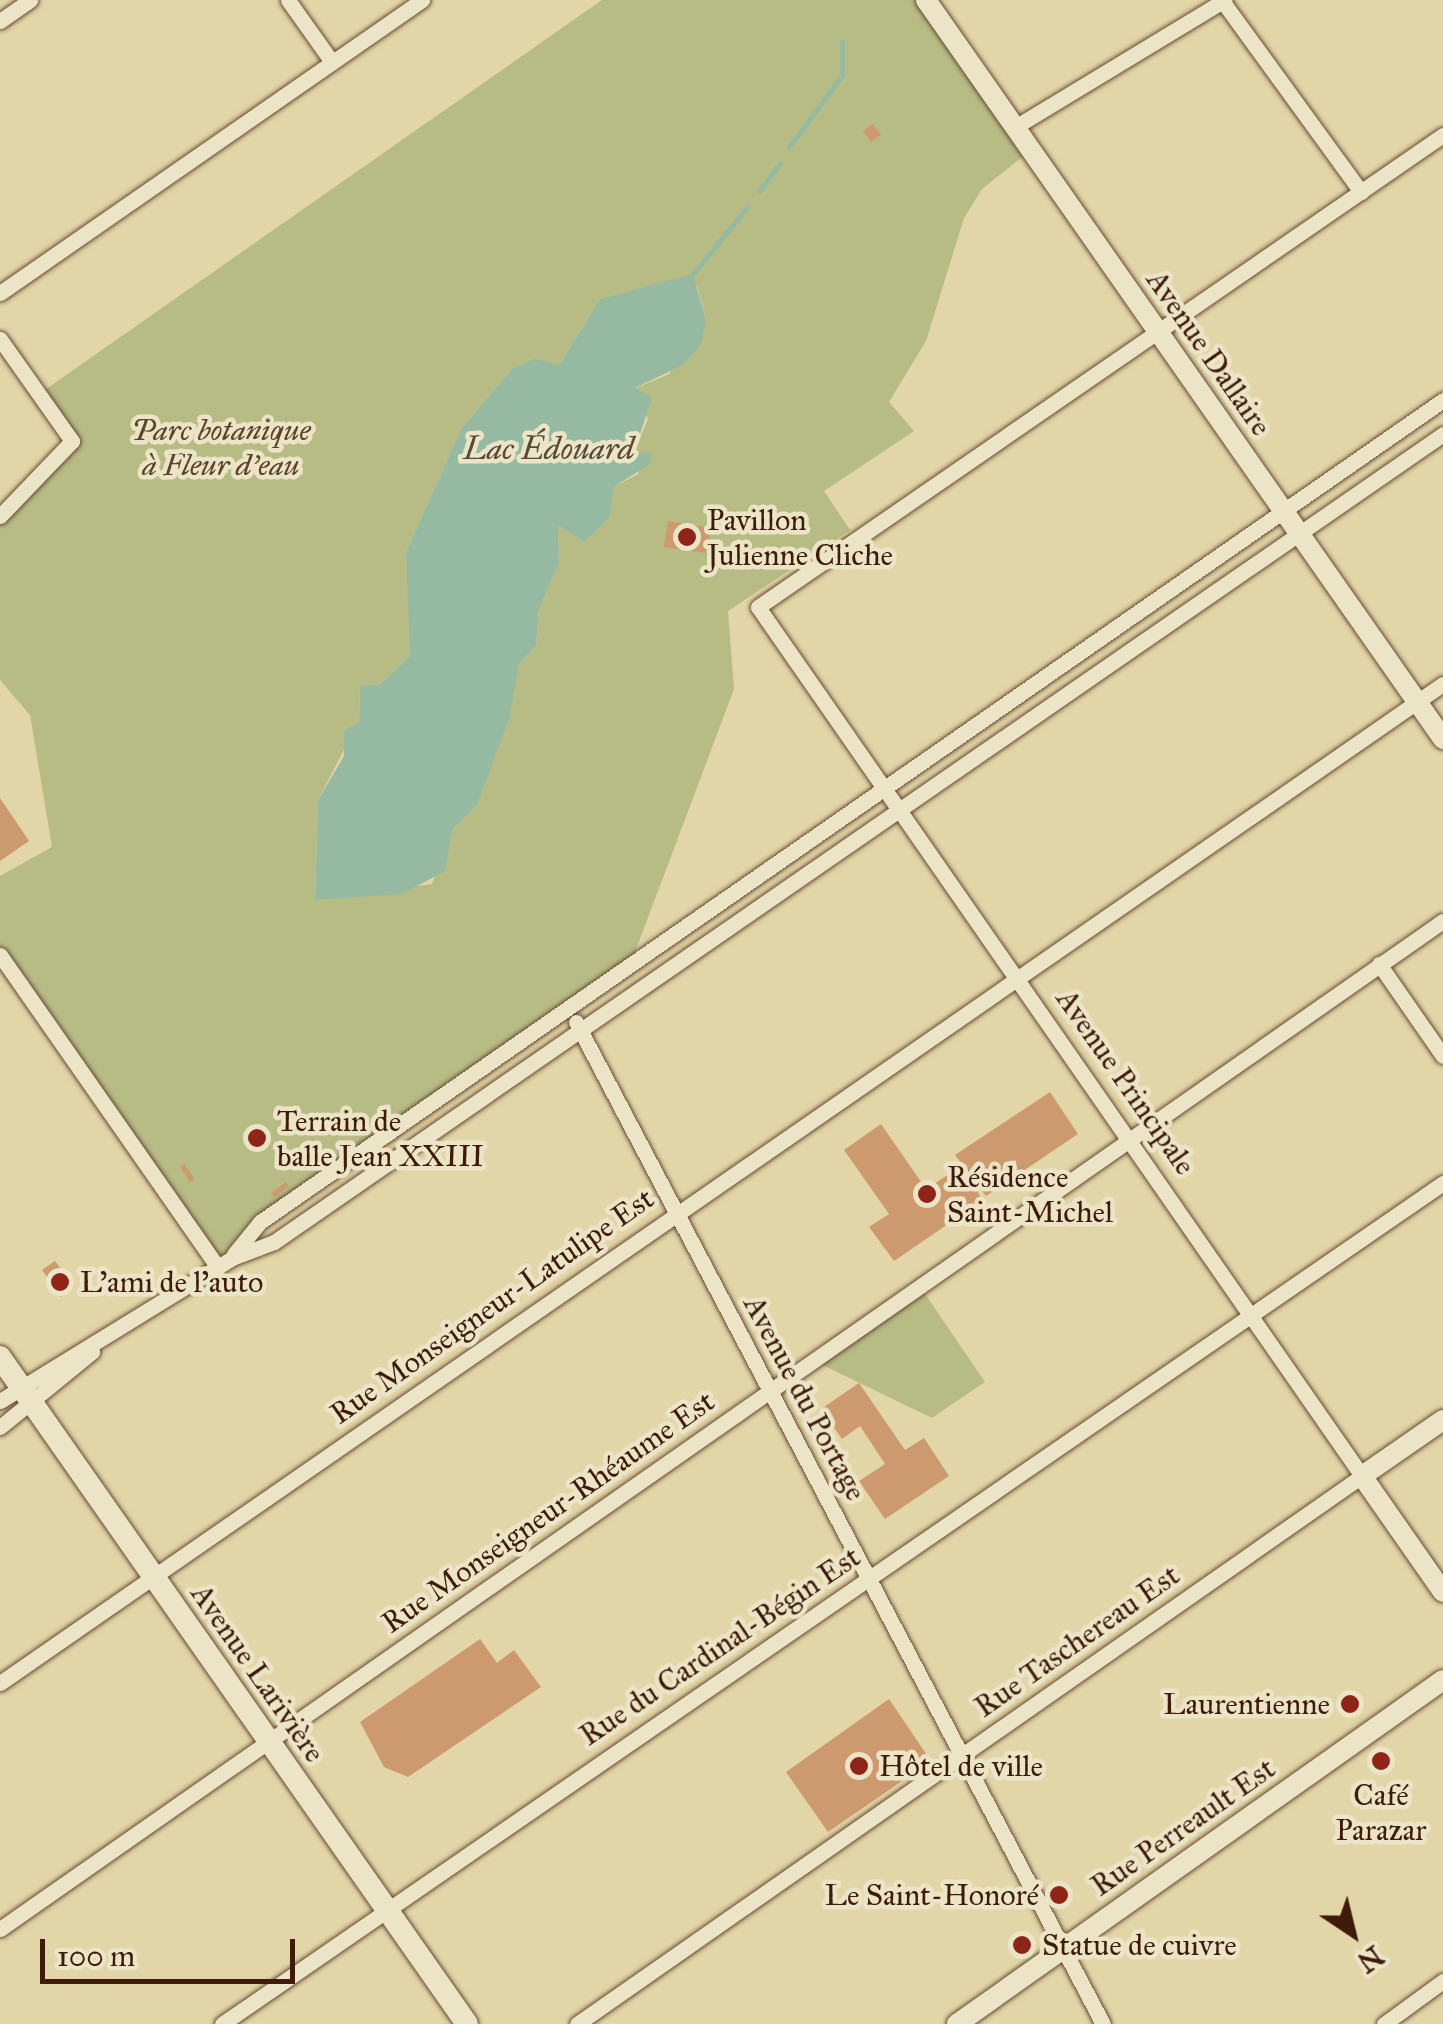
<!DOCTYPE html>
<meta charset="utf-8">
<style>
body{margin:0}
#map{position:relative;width:1443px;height:2024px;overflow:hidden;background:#e2d5a7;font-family:"IM FELL Great Primer",serif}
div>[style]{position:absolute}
.green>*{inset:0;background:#b7bc85}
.water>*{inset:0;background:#96b9a2}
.stream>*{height:5px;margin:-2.5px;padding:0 2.5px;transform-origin:2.5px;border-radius:2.5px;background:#96b9a2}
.building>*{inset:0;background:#cd9a70}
.roads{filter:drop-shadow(0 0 2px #674a32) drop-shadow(0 0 2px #674a32)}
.minor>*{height:15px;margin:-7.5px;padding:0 7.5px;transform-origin:7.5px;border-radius:7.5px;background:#ece4c6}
.tertiary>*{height:20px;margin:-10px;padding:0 10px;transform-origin:10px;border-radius:10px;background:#ece4c6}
.secondary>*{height:22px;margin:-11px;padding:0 11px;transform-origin:11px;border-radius:11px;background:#ece4c6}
.dots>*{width:28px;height:28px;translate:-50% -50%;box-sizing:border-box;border:5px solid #ece4c6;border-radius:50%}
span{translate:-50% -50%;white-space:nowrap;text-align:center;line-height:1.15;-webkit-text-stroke:9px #ece4c6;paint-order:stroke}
.street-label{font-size:30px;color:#3e1b0b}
.park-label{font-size:30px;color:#5c432a;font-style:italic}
.poi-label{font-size:30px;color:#3e1b0b}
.left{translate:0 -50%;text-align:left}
.right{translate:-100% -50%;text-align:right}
.water-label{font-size:32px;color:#584a38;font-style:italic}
.north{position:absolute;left:1303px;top:1884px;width:100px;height:100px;-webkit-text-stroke:8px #ece4c6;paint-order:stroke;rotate:145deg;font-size:28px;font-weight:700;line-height:40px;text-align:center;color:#3e1b0b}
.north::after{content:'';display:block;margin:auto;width:35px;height:45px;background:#3e1b0b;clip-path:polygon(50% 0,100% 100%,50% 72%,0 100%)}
.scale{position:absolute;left:40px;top:1939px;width:255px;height:45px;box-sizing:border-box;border:5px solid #3e1b0b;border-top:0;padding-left:12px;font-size:30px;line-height:35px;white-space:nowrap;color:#3e1b0b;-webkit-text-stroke:8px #ece4c6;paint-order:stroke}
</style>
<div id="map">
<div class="green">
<i style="clip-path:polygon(evenodd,602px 0,926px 0,1031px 150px,982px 189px,964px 218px,926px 341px,889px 402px,914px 431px,824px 491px,850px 530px,728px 611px,734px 689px,629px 968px,260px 1222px,218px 1267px,0 955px,0 876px,52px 847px,30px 715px,0 680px,0 516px,71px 441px,39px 394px,602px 0,676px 281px,697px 286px,706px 319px,669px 374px,634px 389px,648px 419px,633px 455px,642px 457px,638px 474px,614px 487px,584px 542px,558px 524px,559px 564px,539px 609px,536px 646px,519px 664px,477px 805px,452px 828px,432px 884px,315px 900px,318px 800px,359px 721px,360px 687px,380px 684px,411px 655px,406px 552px,461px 429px,512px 369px,559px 365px,600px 299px,676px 281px)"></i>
<i style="clip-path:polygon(919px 1285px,985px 1382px,932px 1418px,812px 1360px)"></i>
</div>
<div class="water">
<i style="clip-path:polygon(693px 274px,706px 320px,701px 344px,683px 365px,635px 388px,652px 398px,633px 455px,650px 452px,651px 463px,614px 487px,609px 518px,584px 542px,558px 525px,559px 564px,539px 609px,536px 646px,519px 664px,509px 719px,477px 805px,452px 829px,445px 871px,402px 894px,315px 900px,318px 800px,344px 756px,344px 731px,359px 722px,360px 686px,380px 684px,410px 656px,406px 552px,461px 429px,512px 369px,535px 359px,559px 365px,600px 299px)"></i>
</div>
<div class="stream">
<i style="left:789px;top:147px;width:89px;rotate:-53.6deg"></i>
<i style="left:842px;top:75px;width:34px;rotate:-90deg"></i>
<i style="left:759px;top:191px;width:35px;rotate:-53deg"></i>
<i style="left:693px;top:274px;width:87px;rotate:-51deg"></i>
</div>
<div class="building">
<i style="clip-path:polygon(873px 124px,881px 135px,871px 142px,863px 131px)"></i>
<i style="clip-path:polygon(668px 521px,711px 528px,706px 553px,664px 547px)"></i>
<i style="clip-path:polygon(0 798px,29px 841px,0 861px)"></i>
<i style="clip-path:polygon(1050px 1092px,1078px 1134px,986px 1196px,955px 1155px)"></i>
<i style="clip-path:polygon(881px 1124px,926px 1189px,960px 1167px,983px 1200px,894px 1261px,869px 1227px,889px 1214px,844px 1150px)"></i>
<i style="clip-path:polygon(184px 1164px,195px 1179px,190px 1182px,180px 1167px)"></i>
<i style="clip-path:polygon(286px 1182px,289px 1186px,274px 1197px,271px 1193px)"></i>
<i style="clip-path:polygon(55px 1261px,74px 1287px,61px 1297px,42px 1270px)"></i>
<i style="clip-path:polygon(859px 1383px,905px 1450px,924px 1438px,949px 1476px,885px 1519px,859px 1481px,885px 1464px,860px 1426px,842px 1439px,821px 1409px)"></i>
<i style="clip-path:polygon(480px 1639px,497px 1663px,514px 1650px,541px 1687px,408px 1777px,384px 1767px,360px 1722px)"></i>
<i style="clip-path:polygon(889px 1699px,931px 1761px,828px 1832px,786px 1772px)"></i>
</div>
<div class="roads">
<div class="minor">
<i style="left:288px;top:0;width:76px;rotate:54.6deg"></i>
<i style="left:1223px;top:2px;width:235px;rotate:54deg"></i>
<i style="left:0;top:21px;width:37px;rotate:-35deg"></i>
<i style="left:1015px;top:127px;width:245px;rotate:-31.2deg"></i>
<i style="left:0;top:293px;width:514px;rotate:-34.77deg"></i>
<i style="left:0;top:339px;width:125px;rotate:54.8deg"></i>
<i style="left:72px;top:441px;width:104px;rotate:133.8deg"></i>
<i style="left:0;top:955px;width:381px;rotate:55.1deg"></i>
<i style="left:1379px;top:964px;width:112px;rotate:55.2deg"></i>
<i style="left:576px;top:1022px;width:1132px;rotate:62.26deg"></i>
<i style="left:234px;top:1254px;width:41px;rotate:-50.9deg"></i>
<i style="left:260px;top:1222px;width:1441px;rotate:-34.79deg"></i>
<i style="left:0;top:1401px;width:273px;rotate:-31.6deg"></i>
<i style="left:232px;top:1258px;width:45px;rotate:-20.9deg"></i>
<i style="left:274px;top:1242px;width:1421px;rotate:-34.65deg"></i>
<i style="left:0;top:1427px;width:119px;rotate:-39.2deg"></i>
<i style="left:0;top:1683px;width:1755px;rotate:-34.7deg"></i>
<i style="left:0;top:1929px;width:1760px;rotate:-34.94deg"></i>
<i style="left:222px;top:2024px;width:1483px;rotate:-34.56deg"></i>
<i style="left:577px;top:2024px;width:957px;rotate:-34.92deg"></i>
<i style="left:1362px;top:1476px;width:1058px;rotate:-124.8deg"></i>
<i style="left:758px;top:607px;width:832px;rotate:-34.57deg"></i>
<i style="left:1384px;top:2024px;width:73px;rotate:-36.1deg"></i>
</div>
<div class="tertiary">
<i style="left:926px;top:0;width:902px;rotate:55.02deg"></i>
<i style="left:1443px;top:1420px;width:98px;rotate:145.3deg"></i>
<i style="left:1362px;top:1476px;width:141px;rotate:55.1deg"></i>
<i style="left:957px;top:2024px;width:595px;rotate:-35.29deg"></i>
</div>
<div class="secondary">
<i style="left:0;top:1357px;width:814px;rotate:55deg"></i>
</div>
</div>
<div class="dots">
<i style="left:687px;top:537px;background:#8f2418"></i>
<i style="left:257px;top:1138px;background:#8f2418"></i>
<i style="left:927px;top:1194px;background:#8f2418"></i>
<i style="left:60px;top:1282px;background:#8f2418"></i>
<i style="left:1350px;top:1704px;background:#8f2418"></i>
<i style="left:1381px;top:1761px;background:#8f2418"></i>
<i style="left:859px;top:1766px;background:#8f2418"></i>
<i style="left:1059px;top:1895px;background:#8f2418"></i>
<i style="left:1022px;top:1945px;background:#8f2418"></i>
</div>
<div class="street-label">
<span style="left:1209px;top:353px;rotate:55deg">Avenue Dallaire</span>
<span style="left:1126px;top:1082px;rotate:55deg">Avenue Principale</span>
<span style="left:492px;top:1306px;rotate:-35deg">Rue Monseigneur-Latulipe Est</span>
<span style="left:805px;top:1398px;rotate:62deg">Avenue du Portage</span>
<span style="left:548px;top:1512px;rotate:-35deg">Rue Monseigneur-Rhéaume Est</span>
<span style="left:1077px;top:1641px;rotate:-35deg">Rue Taschereau Est</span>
<span style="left:720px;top:1646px;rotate:-34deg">Rue du Cardinal-Bégin Est</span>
<span style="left:258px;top:1673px;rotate:55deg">Avenue Larivière</span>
<span style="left:1183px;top:1827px;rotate:-35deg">Rue Perreault Est</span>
</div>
<div class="park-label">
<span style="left:221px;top:447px">Parc botanique<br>à Fleur d'eau</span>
</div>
<div class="poi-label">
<span class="left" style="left:707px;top:537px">Pavillon<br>Julienne Cliche</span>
<span class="left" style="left:277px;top:1138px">Terrain de<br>balle Jean XXIII</span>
<span class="left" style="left:947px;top:1194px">Résidence<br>Saint-Michel</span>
<span class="left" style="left:80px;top:1282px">L'ami de l'auto</span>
<span class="right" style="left:1330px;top:1704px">Laurentienne</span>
<span class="left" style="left:879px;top:1766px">Hôtel de ville</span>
<span style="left:1381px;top:1812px">Café<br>Parazar</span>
<span class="right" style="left:1039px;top:1895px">Le Saint-Honoré</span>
<span class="left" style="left:1042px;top:1945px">Statue de cuivre</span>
</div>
<div class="water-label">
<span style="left:549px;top:449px">Lac Édouard</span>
</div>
<div class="north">N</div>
<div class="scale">100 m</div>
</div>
